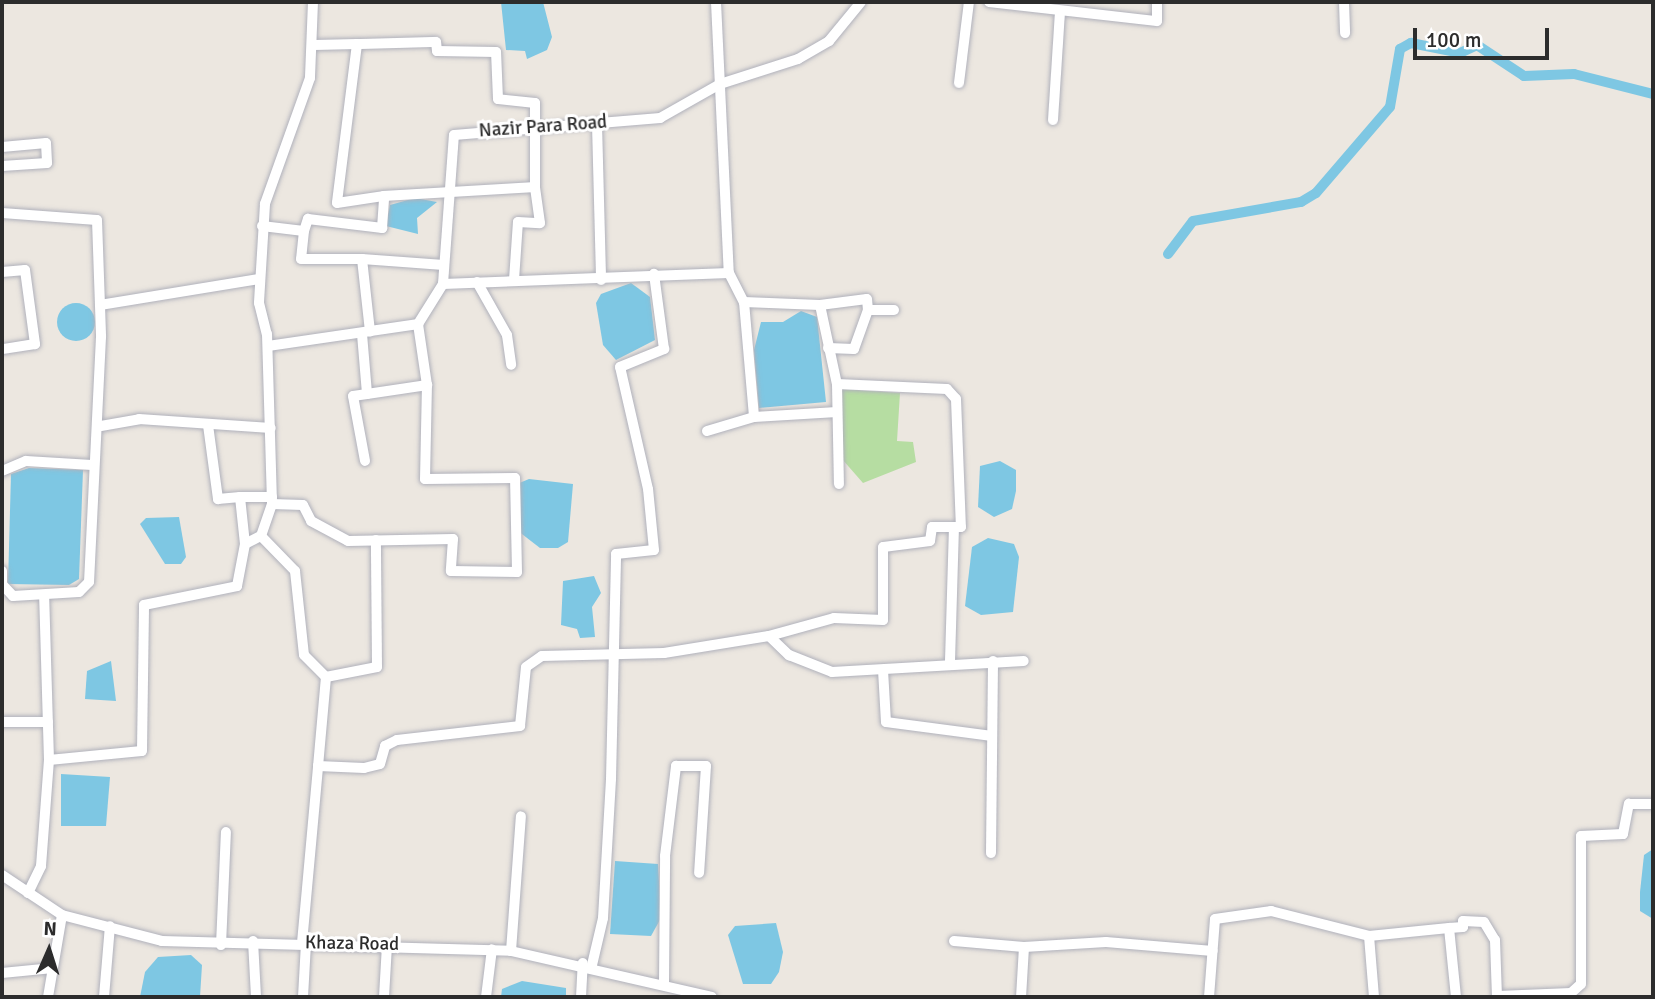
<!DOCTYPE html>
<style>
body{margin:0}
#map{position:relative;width:1655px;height:999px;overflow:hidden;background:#ece7e0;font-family:Signika,sans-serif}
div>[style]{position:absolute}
.green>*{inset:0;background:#b6dda2}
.water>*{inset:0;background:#7ec7e3}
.round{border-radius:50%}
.canal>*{height:10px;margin:-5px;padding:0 5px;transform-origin:5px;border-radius:5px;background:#7ec7e3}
.roads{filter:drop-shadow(0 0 2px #b0b1bb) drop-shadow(0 0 2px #b0b1bb)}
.minor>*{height:10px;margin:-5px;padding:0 5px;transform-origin:5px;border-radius:5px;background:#fff}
span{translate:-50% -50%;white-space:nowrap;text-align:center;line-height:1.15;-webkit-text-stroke:6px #fff;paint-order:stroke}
.street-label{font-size:19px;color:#2c2c2c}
.frame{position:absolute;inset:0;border:4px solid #2c2c2c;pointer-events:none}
.north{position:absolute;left:14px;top:915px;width:70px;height:70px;-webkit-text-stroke:5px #fff;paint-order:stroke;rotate:3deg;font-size:19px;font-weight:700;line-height:28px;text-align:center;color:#2c2c2c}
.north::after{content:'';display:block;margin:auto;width:24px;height:32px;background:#2c2c2c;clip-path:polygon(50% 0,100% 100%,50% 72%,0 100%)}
.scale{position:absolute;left:1413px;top:28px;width:136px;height:32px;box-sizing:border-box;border:4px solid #2c2c2c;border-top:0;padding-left:9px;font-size:21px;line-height:24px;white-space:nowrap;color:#2c2c2c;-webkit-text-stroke:5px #fff;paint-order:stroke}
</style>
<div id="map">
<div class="green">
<i style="clip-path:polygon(842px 389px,900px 393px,897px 441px,913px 442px,916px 462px,863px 483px,842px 459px)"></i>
</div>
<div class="water">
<i style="clip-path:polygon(501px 2px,543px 2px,552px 37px,547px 50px,527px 59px,525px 51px,506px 50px)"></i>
<i style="clip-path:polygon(415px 198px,437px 202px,417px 218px,418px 234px,386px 226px,390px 205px)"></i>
<i style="clip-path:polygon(631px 283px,650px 297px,655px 340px,616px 360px,603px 345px,596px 303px,601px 294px)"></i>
<i class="round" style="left:57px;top:303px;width:38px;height:38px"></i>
<i style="clip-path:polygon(801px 311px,817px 317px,826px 402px,759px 408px,754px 350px,761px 322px,783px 322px)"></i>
<i style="clip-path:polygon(1000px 461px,1016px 470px,1016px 491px,1012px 509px,994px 517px,978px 507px,980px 466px)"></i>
<i style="clip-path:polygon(29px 468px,83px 470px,79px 579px,69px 585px,8px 584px,11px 474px)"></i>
<i style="clip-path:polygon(529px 479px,573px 484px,568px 542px,558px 548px,540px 548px,518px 531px,517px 484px)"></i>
<i style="clip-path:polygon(179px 517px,186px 557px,181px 564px,165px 564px,140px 524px,146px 518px)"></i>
<i style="clip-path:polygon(988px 538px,1014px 544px,1019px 557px,1013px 612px,981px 615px,965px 606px,972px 547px)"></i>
<i style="clip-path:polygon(594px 576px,601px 593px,592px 607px,595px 637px,580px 638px,577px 629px,561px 625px,563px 581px)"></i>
<i style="clip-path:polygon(111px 661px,116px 701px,85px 699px,87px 671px)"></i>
<i style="clip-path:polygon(61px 774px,110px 777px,106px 826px,61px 826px)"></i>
<i style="clip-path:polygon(1653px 849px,1653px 919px,1640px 911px,1640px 892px,1644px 855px)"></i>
<i style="clip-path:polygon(615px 861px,658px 864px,661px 918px,651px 936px,610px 934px)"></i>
<i style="clip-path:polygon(776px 923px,783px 952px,779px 972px,771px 984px,743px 984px,728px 935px,735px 926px)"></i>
<i style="clip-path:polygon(191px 955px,202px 965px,200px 997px,140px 997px,145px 972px,158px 957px)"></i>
<i style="clip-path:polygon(522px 981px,566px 988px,566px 997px,501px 997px,502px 989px)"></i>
</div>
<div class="canal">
<i style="left:1168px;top:254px;width:41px;rotate:-52.9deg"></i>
<i style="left:1193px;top:221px;width:110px;rotate:-10deg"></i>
<i style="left:1301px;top:202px;width:17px;rotate:-31deg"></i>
<i style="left:1316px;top:193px;width:113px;rotate:-49.3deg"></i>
<i style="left:1390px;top:107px;width:59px;rotate:-80.2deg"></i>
<i style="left:1400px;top:49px;width:13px;rotate:-29deg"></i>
<i style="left:1411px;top:43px;width:50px;rotate:11.5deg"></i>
<i style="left:1460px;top:53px;width:19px;rotate:-25deg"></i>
<i style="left:1477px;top:45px;width:56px;rotate:33.4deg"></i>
<i style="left:1524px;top:76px;width:50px;rotate:-2.3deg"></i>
<i style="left:1574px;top:74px;width:81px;rotate:14.2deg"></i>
</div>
<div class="roads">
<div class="minor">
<i style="left:313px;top:2px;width:76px;rotate:92.3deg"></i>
<i style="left:310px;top:78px;width:134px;rotate:109.7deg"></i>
<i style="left:265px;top:204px;width:99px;rotate:93.5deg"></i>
<i style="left:259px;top:303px;width:32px;rotate:76deg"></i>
<i style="left:267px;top:334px;width:170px;rotate:88.3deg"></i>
<i style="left:272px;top:504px;width:34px;rotate:109deg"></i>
<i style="left:261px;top:536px;width:49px;rotate:45.8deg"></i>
<i style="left:295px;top:571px;width:84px;rotate:83.9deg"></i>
<i style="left:304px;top:655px;width:31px;rotate:45deg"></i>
<i style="left:326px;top:677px;width:89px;rotate:95.1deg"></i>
<i style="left:716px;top:2px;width:271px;rotate:87.3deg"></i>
<i style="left:989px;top:2px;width:169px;rotate:6.5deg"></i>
<i style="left:1157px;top:21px;width:19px;rotate:-90deg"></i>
<i style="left:1344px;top:2px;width:31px;rotate:88deg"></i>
<i style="left:314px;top:45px;width:43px;rotate:-1.3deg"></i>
<i style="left:357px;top:44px;width:160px;rotate:97.2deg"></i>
<i style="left:337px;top:203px;width:48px;rotate:-8.5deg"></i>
<i style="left:959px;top:83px;width:82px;rotate:-83deg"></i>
<i style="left:1053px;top:120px;width:107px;rotate:-86.3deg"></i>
<i style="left:597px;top:124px;width:156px;rotate:88.5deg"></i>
<i style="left:2px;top:147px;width:44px;rotate:-5.2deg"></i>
<i style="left:46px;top:143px;width:20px;rotate:87deg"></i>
<i style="left:47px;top:163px;width:45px;rotate:176.2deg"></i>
<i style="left:2px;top:213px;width:95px;rotate:4.2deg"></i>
<i style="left:97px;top:220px;width:117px;rotate:88deg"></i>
<i style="left:101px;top:337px;width:245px;rotate:92.8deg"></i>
<i style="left:89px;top:582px;width:14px;rotate:135deg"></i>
<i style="left:79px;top:592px;width:66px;rotate:176.5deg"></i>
<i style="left:13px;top:596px;width:16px;rotate:-133deg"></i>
<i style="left:2px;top:584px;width:13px;rotate:-90deg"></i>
<i style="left:262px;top:226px;width:42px;rotate:6.8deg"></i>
<i style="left:304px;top:231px;width:13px;rotate:-72deg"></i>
<i style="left:308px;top:219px;width:75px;rotate:6.9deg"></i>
<i style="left:382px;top:228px;width:32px;rotate:-86deg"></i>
<i style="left:384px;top:196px;width:151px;rotate:-3.4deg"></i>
<i style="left:535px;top:187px;width:84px;rotate:-90deg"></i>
<i style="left:535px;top:103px;width:37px;rotate:-174deg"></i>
<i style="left:498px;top:99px;width:47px;rotate:-92.4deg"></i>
<i style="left:496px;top:52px;width:59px;rotate:-179deg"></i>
<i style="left:437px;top:51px;width:9px;rotate:-96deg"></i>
<i style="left:436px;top:42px;width:79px;rotate:178.5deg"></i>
<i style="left:304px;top:231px;width:28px;rotate:96deg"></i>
<i style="left:301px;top:259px;width:61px"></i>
<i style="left:362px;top:259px;width:73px;rotate:83.7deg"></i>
<i style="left:362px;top:259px;width:82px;rotate:4.2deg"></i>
<i style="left:2px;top:272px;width:23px;rotate:-5deg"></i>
<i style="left:25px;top:270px;width:75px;rotate:82.3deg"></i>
<i style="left:35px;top:344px;width:33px;rotate:171deg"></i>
<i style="left:514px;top:280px;width:58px;rotate:-86.1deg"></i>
<i style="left:518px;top:222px;width:22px;rotate:3deg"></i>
<i style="left:540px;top:223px;width:36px;rotate:-98deg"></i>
<i style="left:477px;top:282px;width:61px;rotate:60.5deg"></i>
<i style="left:507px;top:335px;width:30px;rotate:82deg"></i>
<i style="left:443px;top:284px;width:286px;rotate:-2.2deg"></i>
<i style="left:729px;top:273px;width:33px;rotate:63deg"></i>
<i style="left:744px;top:302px;width:76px;rotate:2.3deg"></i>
<i style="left:820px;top:305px;width:81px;rotate:77.9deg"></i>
<i style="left:837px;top:384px;width:110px;rotate:2.6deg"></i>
<i style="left:947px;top:389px;width:13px;rotate:48deg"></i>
<i style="left:956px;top:399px;width:128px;rotate:87.8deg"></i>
<i style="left:961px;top:527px;width:29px;rotate:180deg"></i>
<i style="left:932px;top:527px;width:14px;rotate:98deg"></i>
<i style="left:930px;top:541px;width:47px;rotate:172.7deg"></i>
<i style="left:883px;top:547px;width:73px;rotate:90deg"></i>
<i style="left:883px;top:620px;width:49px;rotate:-177.7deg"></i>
<i style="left:834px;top:618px;width:67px;rotate:164.5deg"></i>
<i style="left:744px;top:302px;width:115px;rotate:85deg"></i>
<i style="left:754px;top:417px;width:83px;rotate:-3.4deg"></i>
<i style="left:100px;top:305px;width:161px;rotate:-9.3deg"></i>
<i style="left:820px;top:305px;width:47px;rotate:-7.3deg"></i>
<i style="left:867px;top:299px;width:11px;rotate:85deg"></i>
<i style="left:362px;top:334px;width:60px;rotate:85.2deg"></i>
<i style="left:367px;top:394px;width:14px;rotate:172deg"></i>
<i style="left:353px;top:396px;width:66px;rotate:79.5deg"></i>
<i style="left:268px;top:346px;width:152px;rotate:-8.3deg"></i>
<i style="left:418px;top:324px;width:47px;rotate:-58deg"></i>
<i style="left:443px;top:284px;width:149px;rotate:-85.8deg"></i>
<i style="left:454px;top:135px;width:207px;rotate:-4.7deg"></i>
<i style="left:660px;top:118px;width:69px;rotate:-29.5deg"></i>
<i style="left:720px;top:84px;width:82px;rotate:-17.8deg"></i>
<i style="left:798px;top:59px;width:36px;rotate:-30deg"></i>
<i style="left:829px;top:41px;width:50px;rotate:-50.6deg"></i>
<i style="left:828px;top:348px;width:26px;rotate:2deg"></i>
<i style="left:854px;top:349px;width:41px;rotate:-70.3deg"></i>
<i style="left:868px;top:310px;width:26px"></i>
<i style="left:837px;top:384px;width:100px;rotate:88.9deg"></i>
<i style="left:367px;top:394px;width:61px;rotate:-8.5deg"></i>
<i style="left:208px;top:425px;width:75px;rotate:82.3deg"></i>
<i style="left:218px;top:499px;width:22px;rotate:-5deg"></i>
<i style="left:101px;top:426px;width:39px;rotate:-10deg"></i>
<i style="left:139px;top:419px;width:132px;rotate:3.9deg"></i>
<i style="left:707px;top:431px;width:49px;rotate:-16.6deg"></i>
<i style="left:2px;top:471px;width:26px;rotate:-23deg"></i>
<i style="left:26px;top:461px;width:66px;rotate:3.5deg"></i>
<i style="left:272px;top:504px;width:31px;rotate:2deg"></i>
<i style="left:303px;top:505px;width:18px;rotate:63deg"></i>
<i style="left:311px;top:521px;width:42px;rotate:28.4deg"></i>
<i style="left:348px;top:541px;width:105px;rotate:-1.1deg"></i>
<i style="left:453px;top:539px;width:32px;rotate:94deg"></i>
<i style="left:451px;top:571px;width:66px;rotate:0.9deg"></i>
<i style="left:517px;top:572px;width:94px;rotate:-91.2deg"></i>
<i style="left:515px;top:478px;width:90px;rotate:179.4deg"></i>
<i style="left:425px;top:479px;width:94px;rotate:-88.8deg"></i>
<i style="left:427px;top:385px;width:62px;rotate:-98.4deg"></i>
<i style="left:245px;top:544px;width:47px;rotate:-96.1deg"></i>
<i style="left:240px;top:497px;width:32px"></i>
<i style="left:950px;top:661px;width:134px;rotate:-88.3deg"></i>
<i style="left:883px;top:670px;width:52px;rotate:86.7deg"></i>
<i style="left:886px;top:722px;width:107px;rotate:7.5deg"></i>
<i style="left:326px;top:677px;width:52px;rotate:-11.1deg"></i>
<i style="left:377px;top:667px;width:127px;rotate:-90.5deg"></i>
<i style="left:2px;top:722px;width:46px"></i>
<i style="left:49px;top:760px;width:93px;rotate:-5.5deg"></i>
<i style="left:142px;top:751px;width:146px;rotate:-89.2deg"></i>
<i style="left:144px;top:605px;width:95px;rotate:-11.5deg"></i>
<i style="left:237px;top:586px;width:43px;rotate:-79.2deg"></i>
<i style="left:245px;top:544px;width:18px;rotate:-27deg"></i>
<i style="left:991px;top:853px;width:192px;rotate:-89.4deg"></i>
<i style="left:2px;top:875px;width:72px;rotate:33.7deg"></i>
<i style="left:62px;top:915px;width:103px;rotate:14.6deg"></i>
<i style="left:162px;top:941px;width:349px;rotate:1.6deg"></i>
<i style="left:511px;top:951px;width:206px;rotate:12.9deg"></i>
<i style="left:28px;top:893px;width:30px;rotate:-64deg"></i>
<i style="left:41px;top:866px;width:106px;rotate:-85.7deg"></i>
<i style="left:49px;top:760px;width:164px;rotate:-91.7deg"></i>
<i style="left:1369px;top:936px;width:80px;rotate:-5.7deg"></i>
<i style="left:253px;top:941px;width:56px;rotate:86.9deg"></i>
<i style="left:954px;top:941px;width:70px;rotate:4.9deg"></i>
<i style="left:1024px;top:947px;width:50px;rotate:93.4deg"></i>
<i style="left:302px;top:943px;width:178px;rotate:-84.8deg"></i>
<i style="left:318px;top:766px;width:46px;rotate:2.5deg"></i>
<i style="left:364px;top:768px;width:16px;rotate:-14deg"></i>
<i style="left:380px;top:764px;width:19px;rotate:-74deg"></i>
<i style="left:385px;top:746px;width:13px;rotate:-27deg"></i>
<i style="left:397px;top:740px;width:124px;rotate:-6.5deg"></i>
<i style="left:520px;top:726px;width:59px;rotate:-84.2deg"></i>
<i style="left:526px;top:667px;width:19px;rotate:-35deg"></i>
<i style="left:542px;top:656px;width:122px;rotate:-1.4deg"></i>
<i style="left:664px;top:653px;width:106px;rotate:-9.2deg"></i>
<i style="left:769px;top:636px;width:28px;rotate:44deg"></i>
<i style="left:789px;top:655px;width:46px;rotate:21.6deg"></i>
<i style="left:832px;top:672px;width:192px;rotate:-3.3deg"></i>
<i style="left:221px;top:945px;width:113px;rotate:-87.5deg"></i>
<i style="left:1024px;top:947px;width:82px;rotate:-3.5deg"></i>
<i style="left:1106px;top:942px;width:107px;rotate:4.8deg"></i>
<i style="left:511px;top:951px;width:135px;rotate:-85.8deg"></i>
<i style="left:592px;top:965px;width:48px;rotate:-76.8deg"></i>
<i style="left:603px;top:918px;width:139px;rotate:-86.7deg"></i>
<i style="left:611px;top:779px;width:225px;rotate:-88.7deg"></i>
<i style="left:616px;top:554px;width:38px;rotate:-6deg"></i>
<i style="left:654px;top:550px;width:61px;rotate:-95.6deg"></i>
<i style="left:648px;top:489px;width:125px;rotate:-102.9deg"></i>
<i style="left:620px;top:367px;width:48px;rotate:-22.2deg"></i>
<i style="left:664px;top:349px;width:76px;rotate:-97.6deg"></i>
<i style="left:2px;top:973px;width:51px;rotate:-5.6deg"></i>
<i style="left:664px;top:983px;width:127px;rotate:-89.5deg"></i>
<i style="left:665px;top:856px;width:91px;rotate:-83deg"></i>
<i style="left:676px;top:766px;width:30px"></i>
<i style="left:706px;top:766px;width:107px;rotate:93.7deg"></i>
<i style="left:1498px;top:996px;width:73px;rotate:-2.4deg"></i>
<i style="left:1571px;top:993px;width:13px;rotate:-42deg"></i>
<i style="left:1581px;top:984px;width:148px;rotate:-90deg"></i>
<i style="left:1581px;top:836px;width:42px;rotate:-2.7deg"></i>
<i style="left:1623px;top:834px;width:31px;rotate:-79deg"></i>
<i style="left:1629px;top:804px;width:24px"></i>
<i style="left:48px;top:997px;width:83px;rotate:-80.3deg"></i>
<i style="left:104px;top:997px;width:71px;rotate:-85.2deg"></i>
<i style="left:303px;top:997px;width:54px;rotate:-86.8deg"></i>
<i style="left:384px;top:997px;width:52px;rotate:-86.7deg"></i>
<i style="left:486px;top:997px;width:48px;rotate:-82.9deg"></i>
<i style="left:581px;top:997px;width:34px;rotate:-87deg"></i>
<i style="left:1209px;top:997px;width:78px;rotate:-85.6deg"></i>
<i style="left:1215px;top:919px;width:57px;rotate:-8.1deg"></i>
<i style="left:1271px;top:911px;width:101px;rotate:14.3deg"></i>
<i style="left:1369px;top:936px;width:61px;rotate:85.3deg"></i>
<i style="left:1456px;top:997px;width:69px;rotate:-95.8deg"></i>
<i style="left:1449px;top:928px;width:14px;rotate:-4deg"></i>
<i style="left:1463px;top:927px;width:6px;rotate:-90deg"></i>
<i style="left:1463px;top:921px;width:21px;rotate:3deg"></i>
<i style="left:1484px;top:922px;width:21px;rotate:59deg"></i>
<i style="left:1495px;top:940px;width:57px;rotate:88deg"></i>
</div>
</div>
<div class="street-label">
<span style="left:543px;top:127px;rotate:-4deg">Nazir Para Road</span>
<span style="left:352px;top:944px;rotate:1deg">Khaza Road</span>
</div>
<div class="frame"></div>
<div class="north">N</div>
<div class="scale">100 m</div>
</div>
